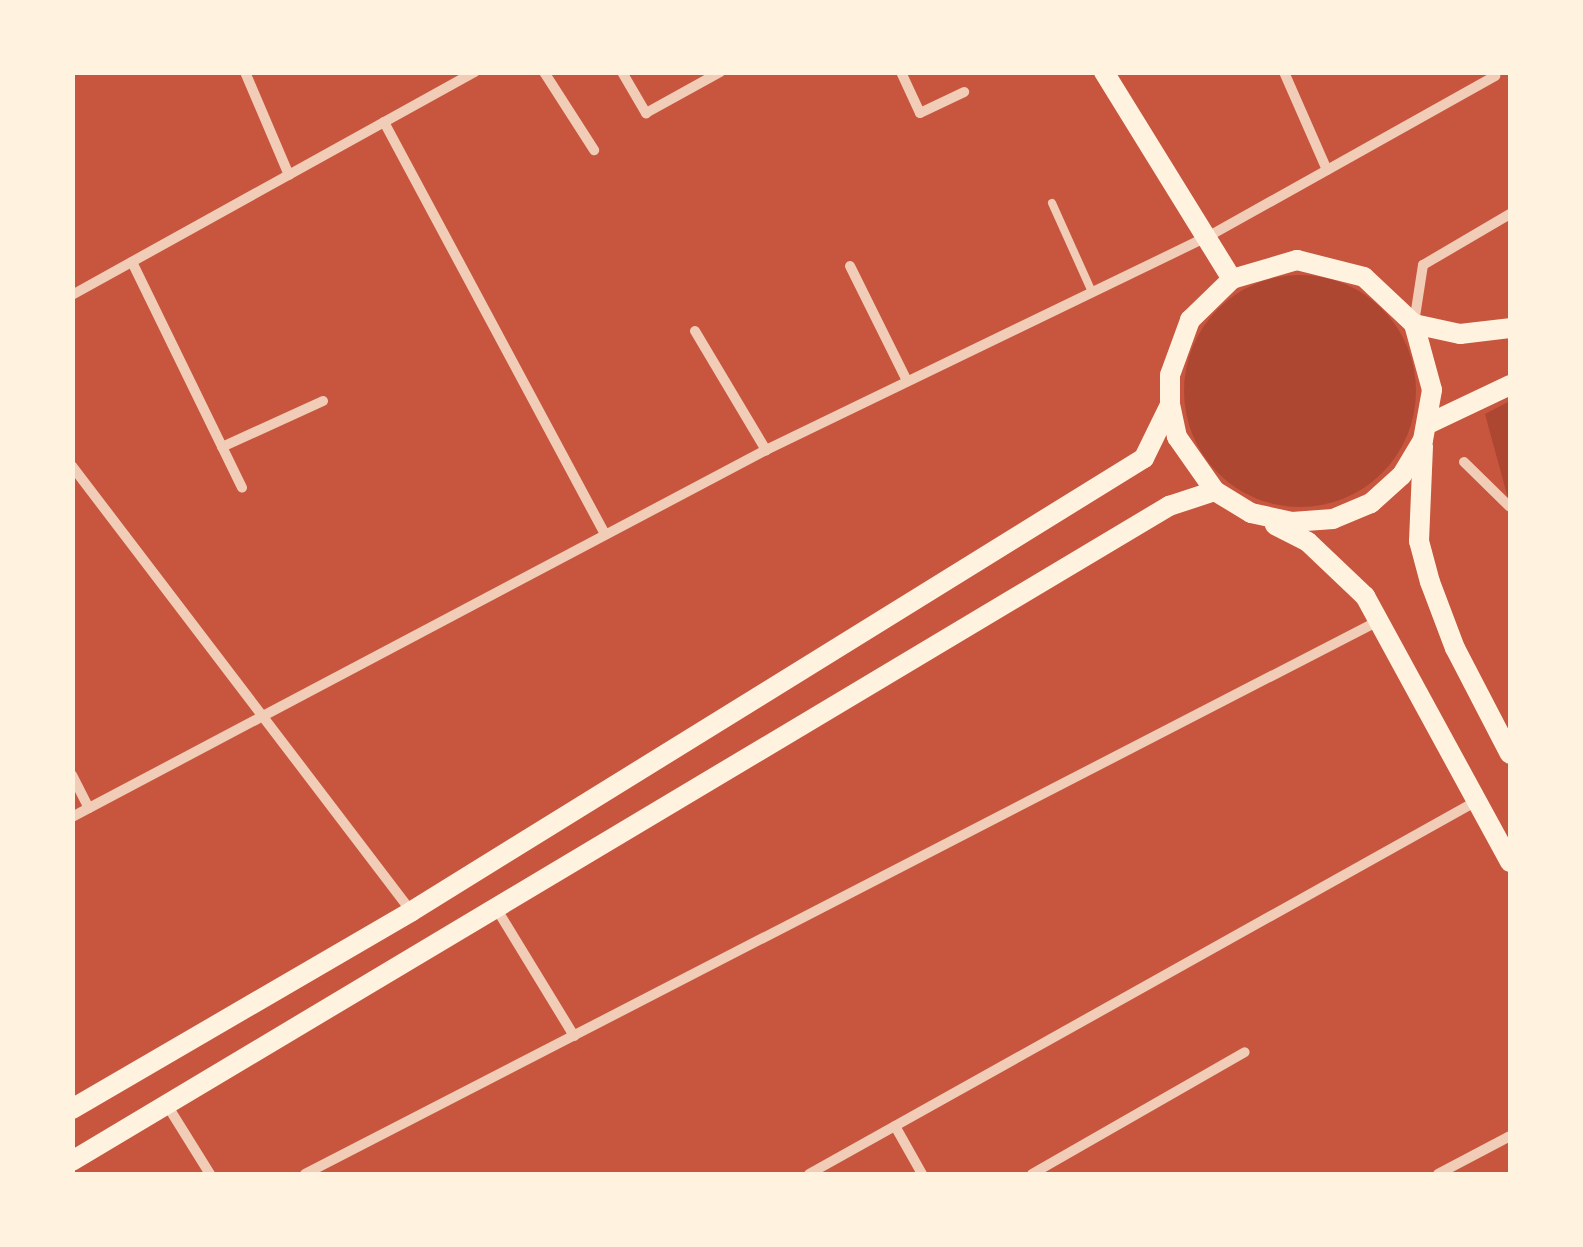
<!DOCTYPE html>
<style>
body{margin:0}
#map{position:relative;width:1583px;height:1247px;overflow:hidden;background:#c8553d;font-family:Signika,sans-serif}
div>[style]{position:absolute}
.green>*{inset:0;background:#ae4732}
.round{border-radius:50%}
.service>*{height:8px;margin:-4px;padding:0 4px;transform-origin:4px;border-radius:4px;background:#f1ccb7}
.minor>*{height:10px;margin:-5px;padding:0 5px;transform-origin:5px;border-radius:5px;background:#f1ccb7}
.secondary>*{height:20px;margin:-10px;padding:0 10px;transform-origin:10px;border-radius:10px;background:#fff3e0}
span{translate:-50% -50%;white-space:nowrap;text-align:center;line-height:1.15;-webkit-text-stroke:8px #fff3e0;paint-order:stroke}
.frame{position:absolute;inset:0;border:75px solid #fff3e0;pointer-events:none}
</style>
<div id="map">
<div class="green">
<i class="round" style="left:1184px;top:275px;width:232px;height:232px"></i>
<i style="clip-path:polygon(1510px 401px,1510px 501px,1509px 502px,1485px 414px)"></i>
</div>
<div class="service">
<i style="left:1052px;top:203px;width:98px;rotate:65.8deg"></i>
</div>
<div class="minor">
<i style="left:245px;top:72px;width:112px;rotate:66.9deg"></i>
<i style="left:544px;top:72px;width:93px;rotate:57.3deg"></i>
<i style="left:622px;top:72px;width:48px;rotate:59.7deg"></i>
<i style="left:646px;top:113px;width:85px;rotate:-29deg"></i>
<i style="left:901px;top:72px;width:45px;rotate:65.1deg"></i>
<i style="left:920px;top:113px;width:49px;rotate:-25.5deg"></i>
<i style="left:1284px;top:72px;width:107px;rotate:66.3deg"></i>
<i style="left:384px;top:122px;width:468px;rotate:61.8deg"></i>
<i style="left:132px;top:262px;width:251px;rotate:64deg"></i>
<i style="left:850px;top:266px;width:126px;rotate:63.6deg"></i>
<i style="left:72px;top:295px;width:461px;rotate:-29deg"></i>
<i style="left:1414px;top:323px;width:59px;rotate:-81.2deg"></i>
<i style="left:1423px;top:265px;width:101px;rotate:-30.4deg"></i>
<i style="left:695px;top:331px;width:139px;rotate:59.2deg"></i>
<i style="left:222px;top:447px;width:111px;rotate:-24.5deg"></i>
<i style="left:1464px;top:462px;width:64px;rotate:44.4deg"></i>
<i style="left:72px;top:466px;width:559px;rotate:52.7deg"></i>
<i style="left:72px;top:775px;width:37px;rotate:63deg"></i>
<i style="left:72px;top:817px;width:785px;rotate:-27.87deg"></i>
<i style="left:766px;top:450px;width:492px;rotate:-25.8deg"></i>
<i style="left:1209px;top:236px;width:328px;rotate:-29.2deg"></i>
<i style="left:496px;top:908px;width:150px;rotate:58.6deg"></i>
<i style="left:167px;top:1105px;width:81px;rotate:58.1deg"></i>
<i style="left:895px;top:1126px;width:55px;rotate:60.6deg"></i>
<i style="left:305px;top:1174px;width:1209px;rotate:-27.26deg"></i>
<i style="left:809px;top:1174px;width:763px;rotate:-29.19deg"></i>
<i style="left:1032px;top:1174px;width:245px;rotate:-29.8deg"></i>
<i style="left:1438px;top:1174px;width:81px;rotate:-27.8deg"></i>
</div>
<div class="secondary">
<i style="left:1104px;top:72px;width:243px;rotate:58.3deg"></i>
<i style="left:1414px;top:324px;width:47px;rotate:12.3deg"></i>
<i style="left:1460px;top:334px;width:50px;rotate:-6.8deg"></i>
<i style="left:1428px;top:424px;width:91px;rotate:-25.4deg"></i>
<i style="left:1423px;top:446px;width:95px;rotate:92.4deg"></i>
<i style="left:1419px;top:541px;width:42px;rotate:75deg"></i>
<i style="left:1430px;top:582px;width:71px;rotate:69.3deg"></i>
<i style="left:1455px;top:648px;width:119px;rotate:62.6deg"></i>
<i style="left:1275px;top:525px;width:37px;rotate:27deg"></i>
<i style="left:1308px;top:542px;width:79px;rotate:43.5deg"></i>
<i style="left:1365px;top:596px;width:303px;rotate:61.4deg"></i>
<i style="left:72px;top:1109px;width:393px;rotate:-30.2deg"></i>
<i style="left:412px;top:911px;width:861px;rotate:-31.75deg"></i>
<i style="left:1144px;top:458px;width:59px;rotate:-63.9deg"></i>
<i style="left:1170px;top:405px;width:30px;rotate:-90deg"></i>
<i style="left:1170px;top:375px;width:59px;rotate:-70deg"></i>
<i style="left:1190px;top:320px;width:59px;rotate:-44.3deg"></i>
<i style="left:1232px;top:279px;width:68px;rotate:-16.3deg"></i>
<i style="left:1297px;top:260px;width:69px;rotate:14.2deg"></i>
<i style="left:1364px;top:277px;width:69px;rotate:43.2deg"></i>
<i style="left:1414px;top:324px;width:68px;rotate:74.7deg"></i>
<i style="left:1432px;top:390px;width:51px;rotate:100.2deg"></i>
<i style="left:1423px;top:440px;width:41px;rotate:121deg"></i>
<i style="left:1402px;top:475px;width:42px;rotate:137.9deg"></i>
<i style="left:1371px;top:503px;width:41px;rotate:157.2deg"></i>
<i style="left:1333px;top:519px;width:41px;rotate:175.8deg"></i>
<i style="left:1292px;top:522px;width:42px;rotate:-167.6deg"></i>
<i style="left:1251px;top:513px;width:42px;rotate:-148.6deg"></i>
<i style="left:1215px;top:491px;width:66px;rotate:-125.1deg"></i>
<i style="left:1177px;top:437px;width:33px;rotate:-102deg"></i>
<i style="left:72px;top:1161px;width:1278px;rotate:-30.84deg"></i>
<i style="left:1169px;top:506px;width:48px;rotate:-18.1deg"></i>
</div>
<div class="frame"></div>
</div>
